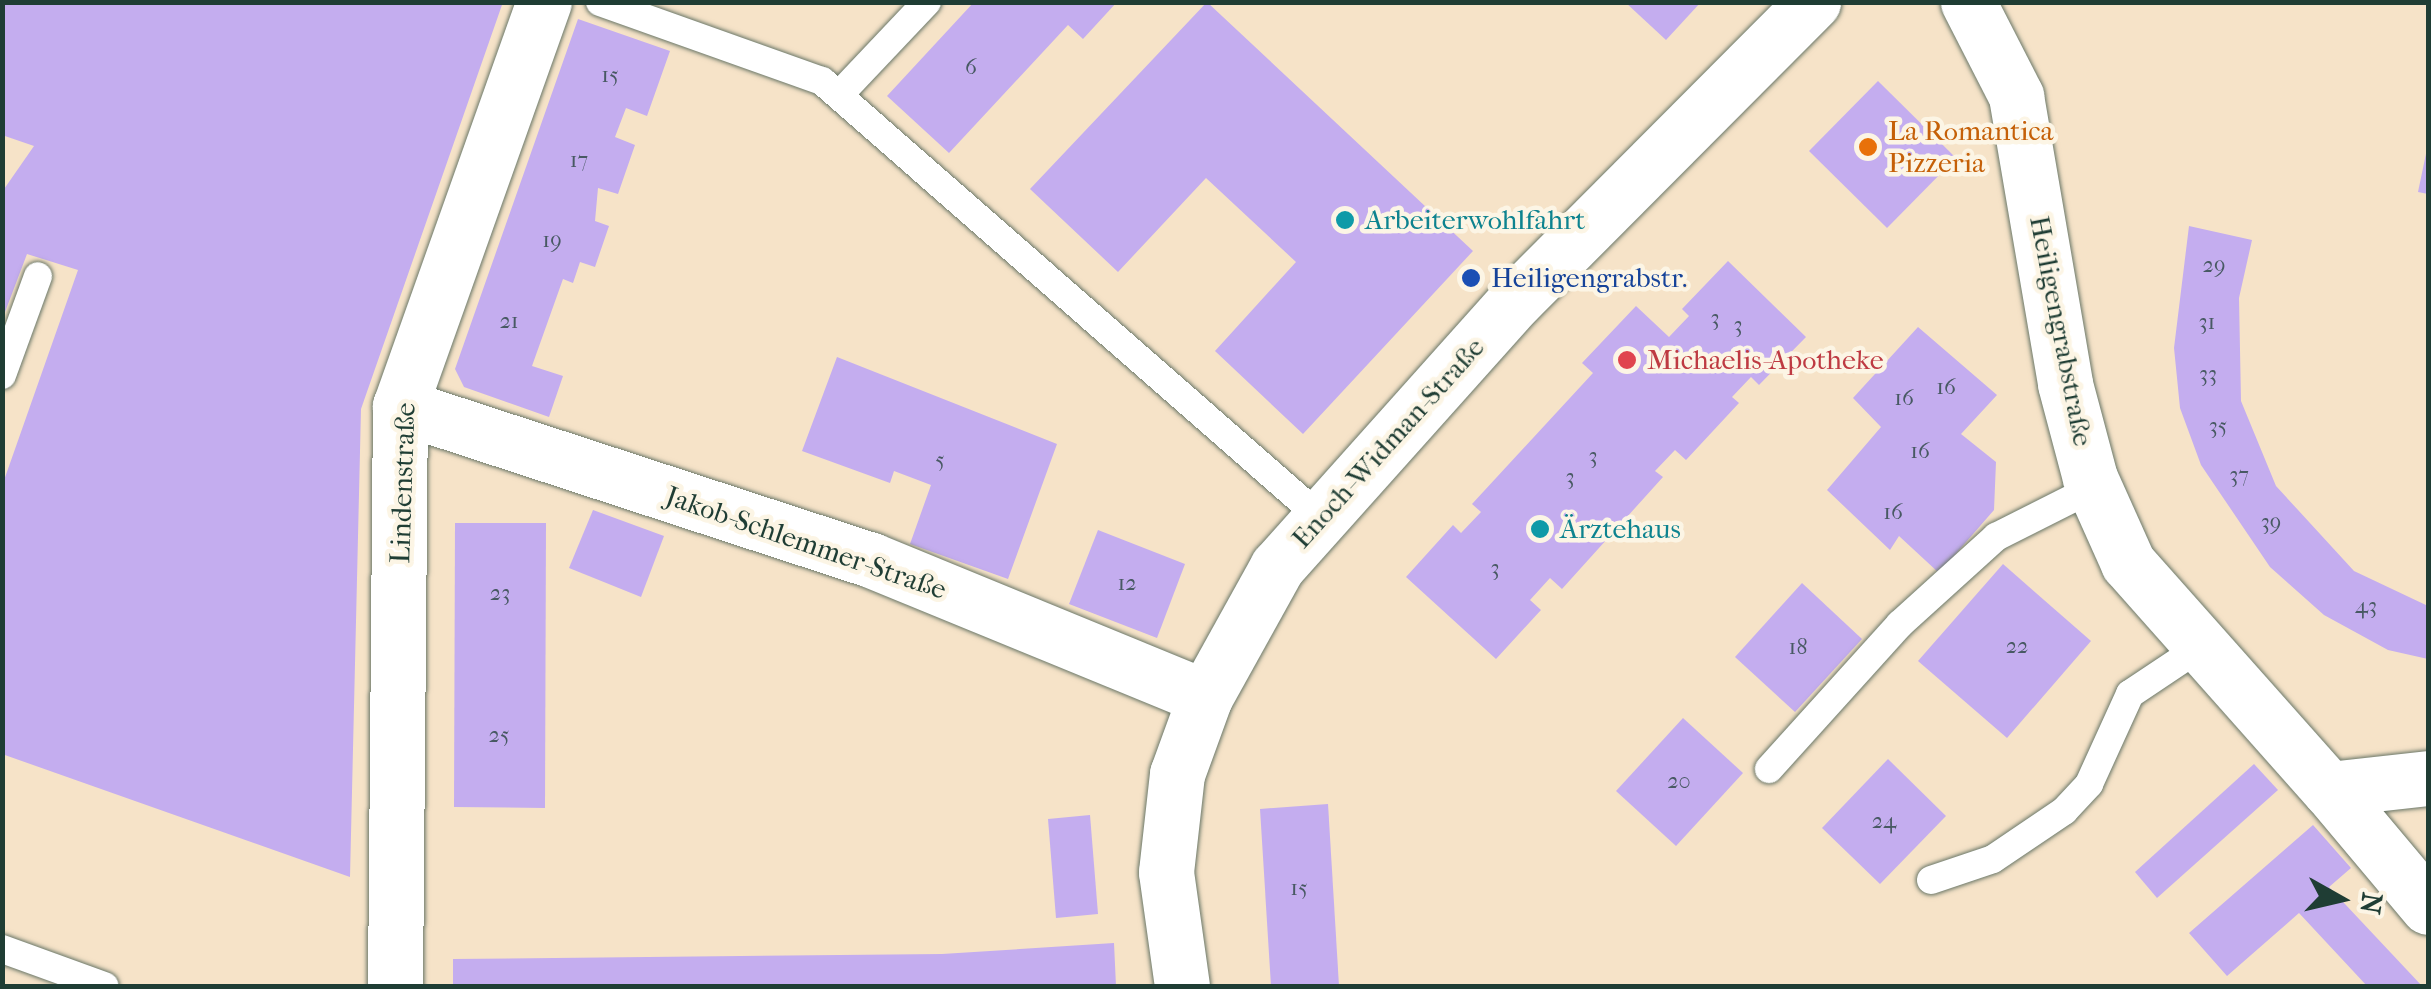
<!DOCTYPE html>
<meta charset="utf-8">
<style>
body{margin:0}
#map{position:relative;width:2431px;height:989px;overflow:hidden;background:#f6e3c8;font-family:"IM FELL French Canon",serif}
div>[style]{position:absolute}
.building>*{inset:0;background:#c4adef}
.roads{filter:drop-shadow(0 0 2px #6a7768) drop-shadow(0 0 2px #6a7768)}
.service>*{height:28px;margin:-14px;padding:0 14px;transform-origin:14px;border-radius:14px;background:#fff}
.minor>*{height:55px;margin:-27.5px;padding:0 27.5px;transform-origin:27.5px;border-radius:27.5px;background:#fff}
.tertiary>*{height:55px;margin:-27.5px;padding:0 27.5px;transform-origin:27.5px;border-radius:27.5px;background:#fff}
.dots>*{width:28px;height:28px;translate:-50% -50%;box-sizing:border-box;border:5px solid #fcf5e5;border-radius:50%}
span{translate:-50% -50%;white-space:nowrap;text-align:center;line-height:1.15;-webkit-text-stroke:9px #fcf5e5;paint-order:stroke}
.number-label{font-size:22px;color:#485963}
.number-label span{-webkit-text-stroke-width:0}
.food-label{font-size:28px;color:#c56008}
.left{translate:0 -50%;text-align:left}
.culture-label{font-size:28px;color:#0d838f}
.transit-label{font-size:28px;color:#164399}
.street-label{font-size:28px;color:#1f3d34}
.health-label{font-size:28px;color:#be3a42}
.frame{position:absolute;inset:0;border:5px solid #1f3d34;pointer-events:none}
.north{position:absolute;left:2291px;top:849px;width:100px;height:100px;-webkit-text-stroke:8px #fcf5e5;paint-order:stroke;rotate:98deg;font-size:28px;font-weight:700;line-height:40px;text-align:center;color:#1f3d34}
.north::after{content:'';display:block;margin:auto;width:35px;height:45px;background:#1f3d34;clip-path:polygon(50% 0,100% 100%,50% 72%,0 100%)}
</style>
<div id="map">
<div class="building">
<i style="clip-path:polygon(2px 2px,503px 2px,361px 409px,350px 877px,2px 754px,2px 486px,78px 270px,27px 254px,2px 320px,2px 192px,34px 146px,2px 135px)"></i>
<i style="clip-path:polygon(974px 2px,1117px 2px,1083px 39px,1068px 25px,949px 153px,887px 96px)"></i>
<i style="clip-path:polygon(1207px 2px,1473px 251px,1303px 434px,1215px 351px,1296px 262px,1206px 178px,1118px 272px,1030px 189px)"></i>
<i style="clip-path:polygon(1625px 2px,1701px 2px,1666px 40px)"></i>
<i style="clip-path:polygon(578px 19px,670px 51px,647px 116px,626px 108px,615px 137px,635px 145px,618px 194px,598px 188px,595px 221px,609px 226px,595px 267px,580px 262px,573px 283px,563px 279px,532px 366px,563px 376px,549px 417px,464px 387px,455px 369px)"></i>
<i style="clip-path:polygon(1878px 81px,1956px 158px,1887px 228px,1809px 151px)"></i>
<i style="clip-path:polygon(2427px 149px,2428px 149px,2428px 194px,2418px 192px)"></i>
<i style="clip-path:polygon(2189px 226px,2252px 240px,2239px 298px,2241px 401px,2276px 486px,2354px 571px,2428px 606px,2428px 659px,2388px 650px,2324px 615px,2270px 567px,2201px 465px,2180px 408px,2174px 348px)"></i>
<i style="clip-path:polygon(1728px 261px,1806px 337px,1759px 385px,1751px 377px,1732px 397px,1739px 403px,1686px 460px,1675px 450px,1655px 471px,1663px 477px,1562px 589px,1550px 578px,1530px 600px,1541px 610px,1496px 659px,1406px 577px,1453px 525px,1461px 533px,1481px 512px,1472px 504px,1593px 373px,1582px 363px,1636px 306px,1669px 337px,1689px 316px,1682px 309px)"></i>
<i style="clip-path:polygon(1918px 327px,1997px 395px,1961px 434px,1996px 462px,1994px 510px,1939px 573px,1899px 536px,1890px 550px,1827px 490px,1881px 427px,1853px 398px)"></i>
<i style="clip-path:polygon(837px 357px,1057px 444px,1008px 579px,910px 544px,931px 485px,894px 471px,890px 483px,802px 451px)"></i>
<i style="clip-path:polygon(593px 510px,664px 536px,641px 597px,569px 568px)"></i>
<i style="clip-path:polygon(455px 523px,546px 523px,545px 808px,454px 807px)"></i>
<i style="clip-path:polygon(1098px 530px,1185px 564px,1157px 638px,1069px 604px)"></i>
<i style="clip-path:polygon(2003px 564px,2091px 641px,2007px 738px,1918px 661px)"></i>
<i style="clip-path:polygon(1802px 583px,1862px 639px,1795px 712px,1735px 657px)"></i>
<i style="clip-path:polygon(1683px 718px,1743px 773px,1676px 846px,1616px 791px)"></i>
<i style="clip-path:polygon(1888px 759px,1946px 816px,1880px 884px,1822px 828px)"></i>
<i style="clip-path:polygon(2254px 764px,2278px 790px,2157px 898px,2135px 872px)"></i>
<i style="clip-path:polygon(1328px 804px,1339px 986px,1271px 986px,1260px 809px)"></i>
<i style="clip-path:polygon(1090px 815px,1098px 914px,1056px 918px,1048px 819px)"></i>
<i style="clip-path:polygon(2313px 825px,2351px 868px,2329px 887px,2422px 986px,2367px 986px,2299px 913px,2227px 976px,2189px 933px)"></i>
<i style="clip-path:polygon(1114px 943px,1116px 986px,453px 986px,453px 959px,942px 954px)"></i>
</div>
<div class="roads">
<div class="service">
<i style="left:600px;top:2px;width:236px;rotate:19.6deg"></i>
<i style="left:822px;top:81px;width:663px;rotate:41.21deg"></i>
<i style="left:839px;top:95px;width:128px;rotate:-46.6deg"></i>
<i style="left:2px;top:375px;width:105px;rotate:-70deg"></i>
<i style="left:1769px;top:769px;width:195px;rotate:-47.9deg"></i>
<i style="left:1900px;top:624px;width:130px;rotate:-42.2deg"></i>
<i style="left:1996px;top:537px;width:111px;rotate:-26.8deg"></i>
<i style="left:1931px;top:880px;width:65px;rotate:-18.7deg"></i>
<i style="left:1993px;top:859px;width:86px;rotate:-34.1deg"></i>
<i style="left:2064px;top:811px;width:37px;rotate:-47deg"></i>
<i style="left:2089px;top:784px;width:99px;rotate:-65.5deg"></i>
<i style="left:2130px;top:694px;width:83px;rotate:-33.7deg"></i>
<i style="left:2px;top:949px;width:109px;rotate:19.9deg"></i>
</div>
<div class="minor">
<i style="left:1968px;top:2px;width:106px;rotate:62.9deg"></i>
<i style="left:2016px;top:96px;width:292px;rotate:80.3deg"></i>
<i style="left:2065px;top:384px;width:97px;rotate:75.1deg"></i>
<i style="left:2090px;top:478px;width:93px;rotate:65.9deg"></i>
<i style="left:2128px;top:563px;width:302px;rotate:48.4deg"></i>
<i style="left:2329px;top:789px;width:100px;rotate:-6.3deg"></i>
<i style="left:400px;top:406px;width:496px;rotate:18.1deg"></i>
<i style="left:871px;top:560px;width:361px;rotate:22.3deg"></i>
<i style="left:2329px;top:789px;width:154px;rotate:50deg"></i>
<i style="left:395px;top:986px;width:580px;rotate:-89.51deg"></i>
<i style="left:400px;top:406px;width:429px;rotate:-70.4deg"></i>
</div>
<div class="tertiary">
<i style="left:1182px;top:986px;width:115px;rotate:-98deg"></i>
<i style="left:1166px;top:872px;width:99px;rotate:-83.6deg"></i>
<i style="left:1177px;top:774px;width:82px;rotate:-70deg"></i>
<i style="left:1205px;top:697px;width:149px;rotate:-61deg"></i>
<i style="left:1277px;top:567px;width:358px;rotate:-48.2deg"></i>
<i style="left:1516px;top:300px;width:421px;rotate:-45.1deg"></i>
</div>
</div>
<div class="dots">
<i style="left:1868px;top:147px;background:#e8710a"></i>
<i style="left:1345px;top:220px;background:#0f9aa8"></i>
<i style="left:1471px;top:278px;background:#1a4fb4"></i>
<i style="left:1627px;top:360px;background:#e0444e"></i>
<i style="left:1540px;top:529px;background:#0f9aa8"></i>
</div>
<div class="number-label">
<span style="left:971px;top:68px">6</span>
<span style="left:610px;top:76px">15</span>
<span style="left:579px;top:161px">17</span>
<span style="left:552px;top:241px">19</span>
<span style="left:2214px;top:266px">29</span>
<span style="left:1715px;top:319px">3</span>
<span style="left:509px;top:322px">21</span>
<span style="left:2207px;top:323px">31</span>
<span style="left:1738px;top:326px">3</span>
<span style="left:2208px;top:375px">33</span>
<span style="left:1946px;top:388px">16</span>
<span style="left:1904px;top:399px">16</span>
<span style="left:2218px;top:427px">35</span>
<span style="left:1920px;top:452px">16</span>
<span style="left:1593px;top:457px">3</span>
<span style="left:940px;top:461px">5</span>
<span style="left:2239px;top:476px">37</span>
<span style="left:1570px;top:478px">3</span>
<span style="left:1893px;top:513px">16</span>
<span style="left:2271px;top:523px">39</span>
<span style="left:1495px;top:569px">3</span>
<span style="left:1127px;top:584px">12</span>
<span style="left:500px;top:594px">23</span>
<span style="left:2366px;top:607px">43</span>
<span style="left:2017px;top:647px">22</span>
<span style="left:1798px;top:648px">18</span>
<span style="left:499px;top:736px">25</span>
<span style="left:1679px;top:782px">20</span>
<span style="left:1884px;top:822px">24</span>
<span style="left:1299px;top:889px">15</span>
</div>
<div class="food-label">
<span class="left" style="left:1888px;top:147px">La Romantica<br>Pizzeria</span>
</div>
<div class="culture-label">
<span class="left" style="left:1365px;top:220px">Arbeiterwohlfahrt</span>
<span class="left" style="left:1560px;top:529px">Ärztehaus</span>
</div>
<div class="transit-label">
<span class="left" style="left:1491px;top:278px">Heiligengrabstr.</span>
</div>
<div class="street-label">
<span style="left:2061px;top:331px;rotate:79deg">Heiligengrabstraße</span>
<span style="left:1388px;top:443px;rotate:-48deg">Enoch-Widman-Straße</span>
<span style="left:403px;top:483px;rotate:-88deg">Lindenstraße</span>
<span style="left:806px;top:543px;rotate:19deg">Jakob-Schlemmer-Straße</span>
</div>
<div class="health-label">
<span class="left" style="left:1647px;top:360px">Michaelis-Apotheke</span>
</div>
<div class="frame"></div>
<div class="north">N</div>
</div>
